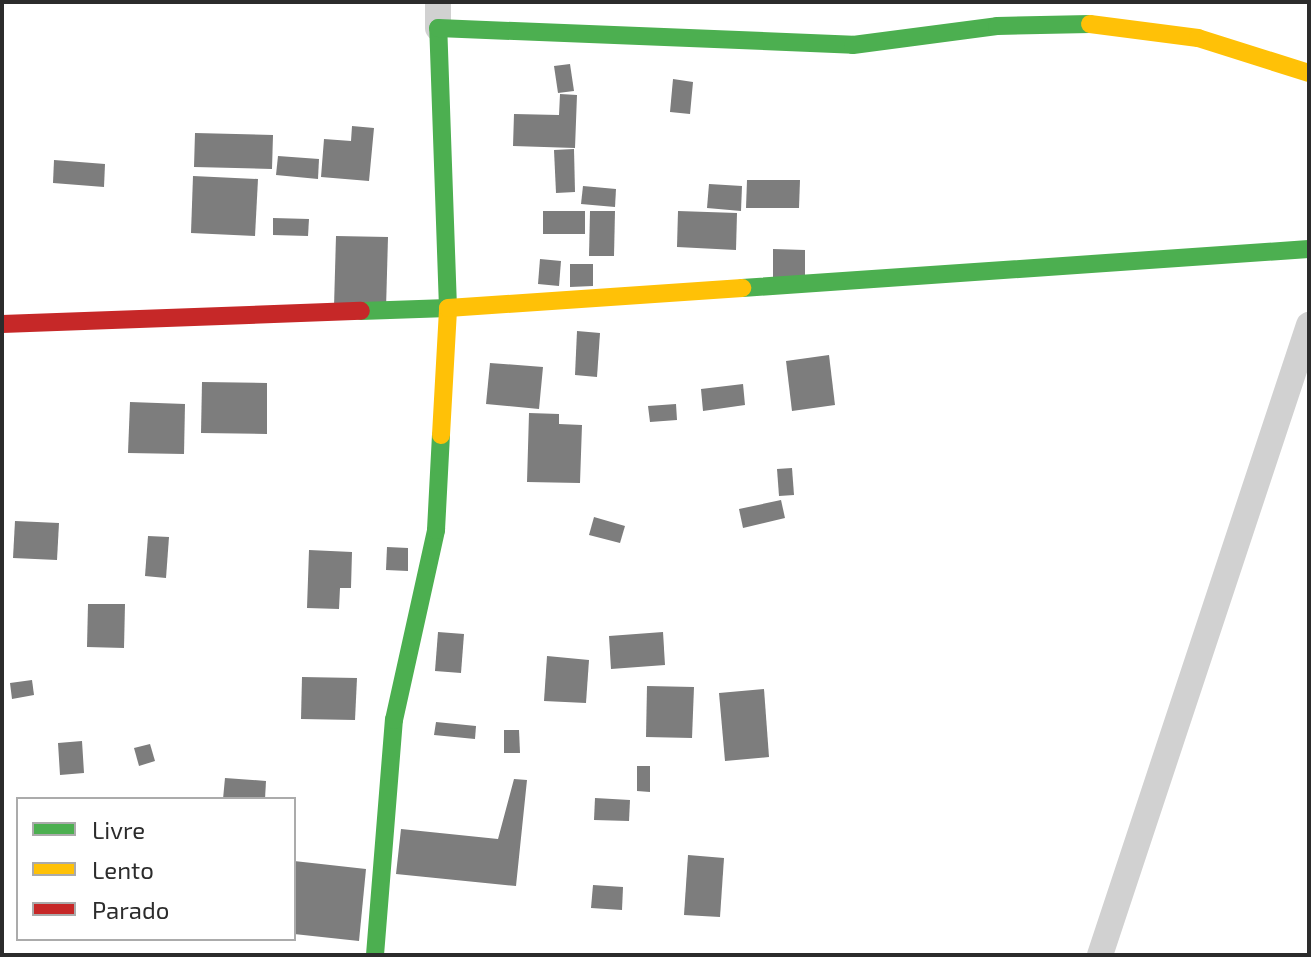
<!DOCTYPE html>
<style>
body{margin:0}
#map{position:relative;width:1311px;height:957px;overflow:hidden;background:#fff;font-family:"Exo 2",sans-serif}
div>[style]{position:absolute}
.building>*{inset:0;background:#7d7d7d}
.street>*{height:26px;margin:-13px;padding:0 13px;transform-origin:13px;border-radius:13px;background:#d1d1d1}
.fast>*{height:18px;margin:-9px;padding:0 9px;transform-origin:9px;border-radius:9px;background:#4caf50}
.slow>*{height:18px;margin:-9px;padding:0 9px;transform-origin:9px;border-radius:9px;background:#ffc107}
.jam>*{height:18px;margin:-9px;padding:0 9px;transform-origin:9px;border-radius:9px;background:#c62828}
span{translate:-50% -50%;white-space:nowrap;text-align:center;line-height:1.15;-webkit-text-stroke:8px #fff;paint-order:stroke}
.frame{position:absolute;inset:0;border:4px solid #2c2c2c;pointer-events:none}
.legend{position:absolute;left:16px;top:797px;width:280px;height:144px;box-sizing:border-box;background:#fff;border:2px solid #ababab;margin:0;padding:10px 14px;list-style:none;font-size:24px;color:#2c2c2c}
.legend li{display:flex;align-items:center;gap:16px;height:40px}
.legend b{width:40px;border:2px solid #ababab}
</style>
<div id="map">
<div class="building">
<i style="clip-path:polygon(570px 64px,574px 91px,558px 93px,554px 66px)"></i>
<i style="clip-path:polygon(673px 79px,693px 82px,690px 114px,670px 112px)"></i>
<i style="clip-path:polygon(560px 94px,577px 95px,575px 148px,513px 146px,514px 114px,559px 115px)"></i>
<i style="clip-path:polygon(352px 126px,374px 128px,369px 181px,321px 177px,324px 139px,351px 141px)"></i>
<i style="clip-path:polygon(195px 133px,273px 135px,272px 169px,194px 167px)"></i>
<i style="clip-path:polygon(574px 149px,575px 192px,556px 193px,554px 150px)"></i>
<i style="clip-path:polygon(278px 156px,319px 159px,318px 179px,276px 175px)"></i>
<i style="clip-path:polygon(54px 160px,105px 164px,104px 187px,53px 183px)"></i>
<i style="clip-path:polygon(193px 176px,258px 179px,255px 236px,191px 233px)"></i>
<i style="clip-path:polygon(747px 180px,800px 180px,799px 208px,746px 208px)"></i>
<i style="clip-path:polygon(709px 184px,742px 186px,741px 211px,707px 208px)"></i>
<i style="clip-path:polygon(583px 186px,616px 189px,615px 207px,581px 204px)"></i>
<i style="clip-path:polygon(543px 211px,585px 211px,585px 234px,543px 234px)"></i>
<i style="clip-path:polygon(590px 211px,615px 211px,614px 256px,589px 256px)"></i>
<i style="clip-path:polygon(678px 211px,737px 213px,736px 250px,677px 247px)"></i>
<i style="clip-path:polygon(273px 218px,309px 219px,308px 236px,273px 235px)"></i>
<i style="clip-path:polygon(336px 236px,388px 237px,386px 309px,334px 307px)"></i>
<i style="clip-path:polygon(773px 249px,805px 250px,805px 279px,773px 279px)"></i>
<i style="clip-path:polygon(540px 259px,561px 261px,559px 286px,538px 284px)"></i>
<i style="clip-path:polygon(570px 264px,593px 264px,593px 286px,570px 287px)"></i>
<i style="clip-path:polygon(577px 331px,600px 333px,597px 377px,575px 375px)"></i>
<i style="clip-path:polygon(829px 355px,835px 405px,792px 411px,786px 361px)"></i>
<i style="clip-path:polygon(490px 363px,543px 367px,539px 409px,486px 404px)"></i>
<i style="clip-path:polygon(202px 382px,267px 383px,267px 434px,201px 433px)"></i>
<i style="clip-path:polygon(743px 384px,745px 405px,703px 411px,701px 389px)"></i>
<i style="clip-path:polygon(130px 402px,185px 404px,184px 454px,128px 453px)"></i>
<i style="clip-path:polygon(676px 404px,677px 420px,650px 422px,648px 406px)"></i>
<i style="clip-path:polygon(529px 413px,559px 414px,559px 424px,582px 425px,580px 483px,527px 482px)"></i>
<i style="clip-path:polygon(792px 468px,794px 495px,779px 496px,777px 469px)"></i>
<i style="clip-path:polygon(781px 500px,785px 518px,743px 528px,739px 509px)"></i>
<i style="clip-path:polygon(594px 517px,625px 526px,620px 543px,589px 535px)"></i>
<i style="clip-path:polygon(15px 521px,59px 523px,57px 560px,13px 558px)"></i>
<i style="clip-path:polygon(148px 536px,169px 537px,166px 578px,145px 576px)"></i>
<i style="clip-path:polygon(387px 547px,408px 548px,408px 571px,386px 570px)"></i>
<i style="clip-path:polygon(309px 550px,352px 552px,351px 588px,340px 588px,339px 609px,307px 608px)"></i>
<i style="clip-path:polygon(88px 604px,125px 604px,124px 648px,87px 647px)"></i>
<i style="clip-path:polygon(438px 632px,464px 634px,461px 673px,435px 671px)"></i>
<i style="clip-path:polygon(663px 632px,665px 665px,611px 669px,609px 636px)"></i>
<i style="clip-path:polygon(547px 656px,589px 660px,586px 703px,544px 701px)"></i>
<i style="clip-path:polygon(302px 677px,357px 678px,355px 720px,301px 719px)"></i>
<i style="clip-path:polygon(32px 680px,34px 695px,12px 699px,10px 683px)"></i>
<i style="clip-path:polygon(647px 686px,694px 687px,692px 738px,646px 737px)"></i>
<i style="clip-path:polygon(764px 689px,769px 757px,725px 761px,719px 693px)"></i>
<i style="clip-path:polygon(436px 722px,476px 726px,475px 739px,434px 735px)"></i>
<i style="clip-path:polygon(504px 730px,519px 730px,520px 753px,504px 753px)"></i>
<i style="clip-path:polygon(82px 741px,84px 773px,60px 775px,58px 743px)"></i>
<i style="clip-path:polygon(150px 744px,155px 761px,139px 766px,134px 748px)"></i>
<i style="clip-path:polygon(637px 766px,650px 766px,650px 792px,637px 791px)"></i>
<i style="clip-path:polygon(225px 778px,266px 781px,265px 799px,223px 799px)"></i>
<i style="clip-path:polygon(514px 779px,527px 780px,516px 886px,396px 874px,401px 829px,498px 839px)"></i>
<i style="clip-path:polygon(595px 798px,630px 800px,629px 821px,594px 820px)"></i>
<i style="clip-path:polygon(688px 855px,724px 858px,720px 917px,684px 915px)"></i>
<i style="clip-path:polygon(294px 861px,366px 869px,359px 941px,294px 934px)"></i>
<i style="clip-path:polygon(593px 885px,623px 887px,622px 910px,591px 908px)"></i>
</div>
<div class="street">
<i style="left:438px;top:28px;width:26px;rotate:-90deg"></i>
<i style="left:1100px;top:955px;width:664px;rotate:-71.65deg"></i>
</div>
<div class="fast">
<i style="left:742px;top:288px;width:568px;rotate:-3.93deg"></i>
<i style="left:361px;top:311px;width:87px;rotate:-2deg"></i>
<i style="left:448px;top:308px;width:280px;rotate:-92deg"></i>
<i style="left:438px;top:28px;width:415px;rotate:2.3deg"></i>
<i style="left:853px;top:45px;width:145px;rotate:-7.5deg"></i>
<i style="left:997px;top:26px;width:93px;rotate:-1.2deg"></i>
<i style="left:375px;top:955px;width:236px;rotate:-85.4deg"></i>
<i style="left:394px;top:720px;width:195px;rotate:-77.5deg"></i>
<i style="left:436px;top:530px;width:95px;rotate:-87deg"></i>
</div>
<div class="slow">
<i style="left:1090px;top:24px;width:109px;rotate:7.4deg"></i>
<i style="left:1198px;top:38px;width:116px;rotate:17.5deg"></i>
<i style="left:441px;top:435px;width:127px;rotate:-86.8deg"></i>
<i style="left:448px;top:308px;width:295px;rotate:-3.9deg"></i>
</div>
<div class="jam">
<i style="left:2px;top:324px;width:359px;rotate:-2.1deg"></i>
</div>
<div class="frame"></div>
<ul class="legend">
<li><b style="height:10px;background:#4caf50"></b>Livre</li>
<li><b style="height:10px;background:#ffc107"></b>Lento</li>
<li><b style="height:10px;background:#c62828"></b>Parado</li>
</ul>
</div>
